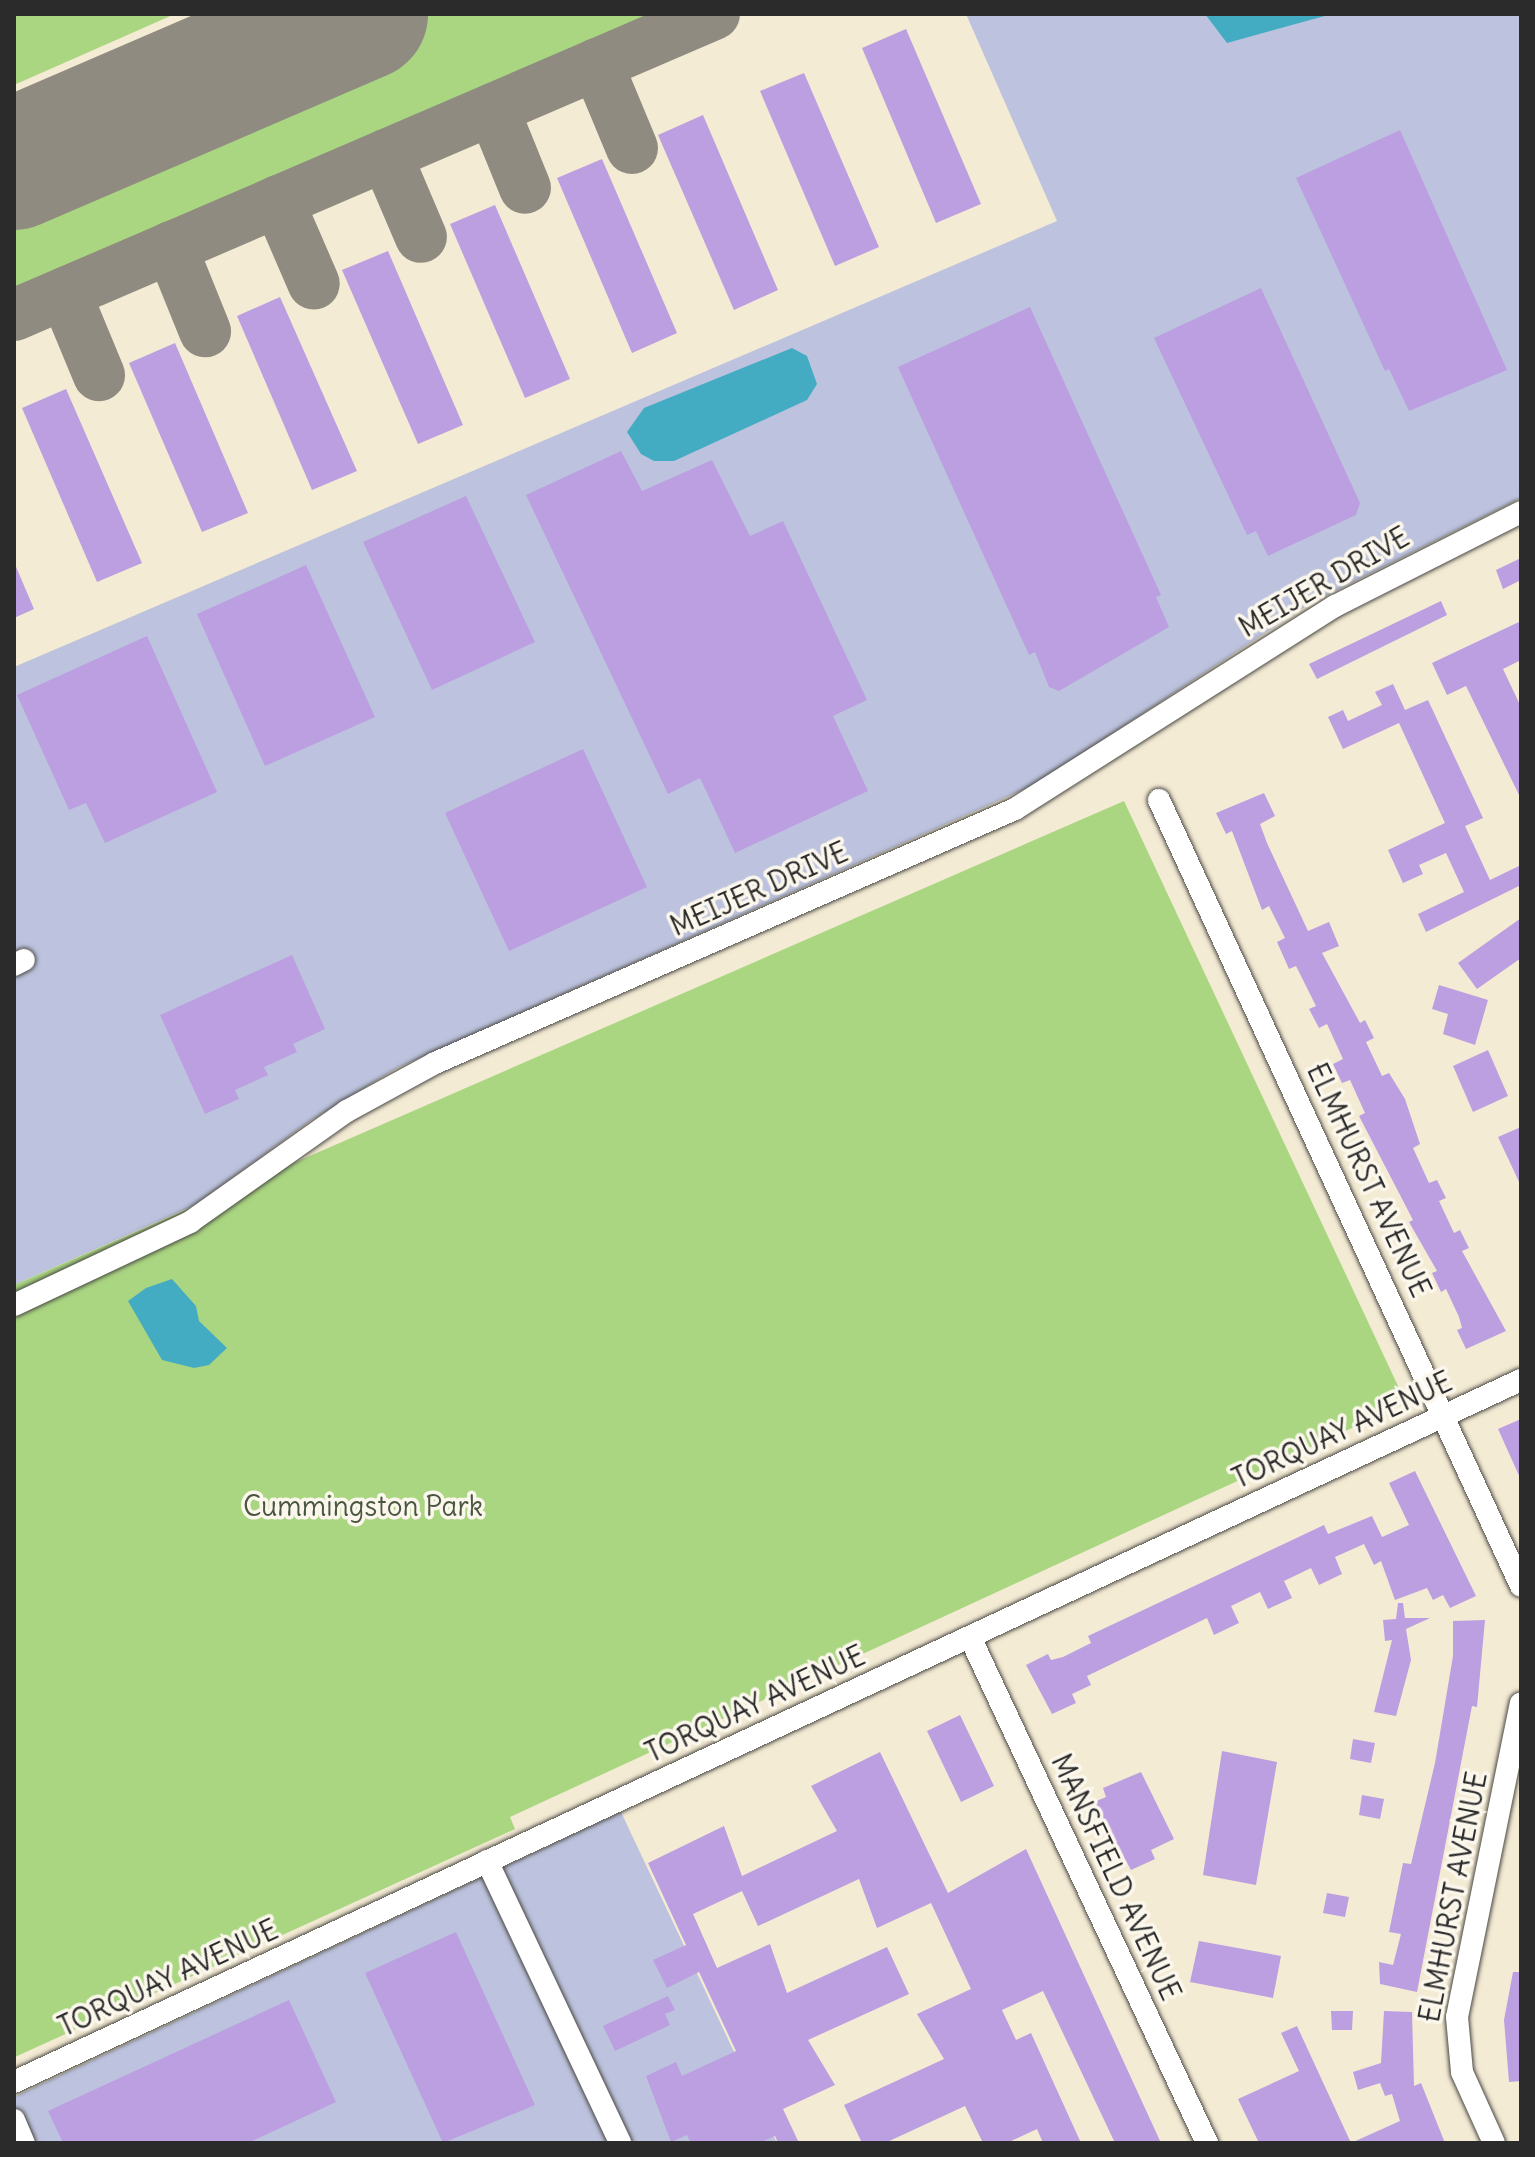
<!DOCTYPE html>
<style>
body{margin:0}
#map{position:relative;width:1535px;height:2157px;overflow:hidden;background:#f4ebd4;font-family:Delius,sans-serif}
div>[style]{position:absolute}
.industrial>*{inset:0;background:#bdc3de}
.green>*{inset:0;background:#aad682}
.water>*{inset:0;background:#43acc2}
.taxiway>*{height:52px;margin:-26px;padding:0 26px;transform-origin:26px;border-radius:26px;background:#908b80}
.runway>*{height:132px;margin:-66px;padding:0 66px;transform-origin:66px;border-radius:66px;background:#908b80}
.building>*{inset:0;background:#bb9fe1}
.roads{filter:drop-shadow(0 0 2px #494844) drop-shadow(0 0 2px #494844)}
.minor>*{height:22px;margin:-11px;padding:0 11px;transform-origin:11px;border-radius:11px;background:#fff}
span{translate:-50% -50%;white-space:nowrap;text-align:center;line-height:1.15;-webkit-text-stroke:7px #fbf7ec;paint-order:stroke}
.street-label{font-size:28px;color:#2b2b2b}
.park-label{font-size:28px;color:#4b5641}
.frame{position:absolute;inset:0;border:16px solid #2b2b2b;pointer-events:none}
</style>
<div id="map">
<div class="industrial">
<i style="clip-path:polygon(966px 14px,1521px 14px,1521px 498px,1311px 603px,1034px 785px,397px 1068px,310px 1121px,195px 1205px,14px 1285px,14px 667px,1057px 221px)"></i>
<i style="clip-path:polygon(621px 1812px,777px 2143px,14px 2143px,14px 2097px)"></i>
</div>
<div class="green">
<i style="clip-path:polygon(14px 14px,175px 14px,14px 85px)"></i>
<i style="clip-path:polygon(197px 14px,278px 14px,14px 128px,14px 96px)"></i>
<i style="clip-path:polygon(430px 14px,684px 14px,14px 302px,14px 193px)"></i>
<i style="clip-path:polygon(1124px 801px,1406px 1403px,510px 1817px,515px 1829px,15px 2057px,14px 1285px)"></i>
</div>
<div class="water">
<i style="clip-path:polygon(1205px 14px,1332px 14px,1227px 43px)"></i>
<i style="clip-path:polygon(792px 348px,807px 356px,817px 384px,807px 400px,674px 461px,654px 461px,641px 454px,627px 432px,644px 408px)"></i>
<i style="clip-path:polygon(172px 1279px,196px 1306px,199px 1321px,227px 1348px,209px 1365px,194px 1368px,162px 1360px,128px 1301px,146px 1288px)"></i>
</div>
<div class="taxiway">
<i style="left:597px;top:64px;width:91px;rotate:67.4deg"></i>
<i style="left:493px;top:109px;width:85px;rotate:67.9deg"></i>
<i style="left:386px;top:155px;width:89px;rotate:66.9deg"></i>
<i style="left:278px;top:201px;width:90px;rotate:66.6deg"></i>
<i style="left:171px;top:247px;width:91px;rotate:68deg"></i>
<i style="left:65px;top:293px;width:89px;rotate:67.5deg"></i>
<i style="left:14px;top:315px;width:762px;rotate:-23.27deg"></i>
</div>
<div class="runway">
<i style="left:14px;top:164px;width:379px;rotate:-23.3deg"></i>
</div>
<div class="building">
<i style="clip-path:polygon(906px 29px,981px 204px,936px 223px,862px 48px)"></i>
<i style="clip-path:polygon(804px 73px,879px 247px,835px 266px,760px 91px)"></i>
<i style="clip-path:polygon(703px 115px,778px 290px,734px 310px,658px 135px)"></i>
<i style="clip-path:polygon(1400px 130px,1507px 370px,1409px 411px,1389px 369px,1385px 371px,1296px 178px)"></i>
<i style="clip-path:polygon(602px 159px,677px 333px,632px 353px,557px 178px)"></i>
<i style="clip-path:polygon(495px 205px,570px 379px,525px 398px,450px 224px)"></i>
<i style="clip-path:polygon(388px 251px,463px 425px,418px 444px,342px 270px)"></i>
<i style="clip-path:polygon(1261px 288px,1360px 503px,1356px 515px,1268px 556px,1256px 531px,1247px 535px,1154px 338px)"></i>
<i style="clip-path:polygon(280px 297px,357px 471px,312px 490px,237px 316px)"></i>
<i style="clip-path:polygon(1030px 307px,1161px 595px,1156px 597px,1169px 627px,1059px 691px,1049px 687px,1035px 652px,1029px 655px,898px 367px)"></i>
<i style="clip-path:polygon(175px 343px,248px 513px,202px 532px,129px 363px)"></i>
<i style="clip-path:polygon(66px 389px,142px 563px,97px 582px,22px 408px)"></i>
<i style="clip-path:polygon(621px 451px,642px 491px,712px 460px,750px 536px,783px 521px,867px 700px,833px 716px,868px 791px,735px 853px,700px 778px,668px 794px,526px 495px)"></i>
<i style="clip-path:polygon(466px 496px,535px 642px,432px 690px,363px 542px)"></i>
<i style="clip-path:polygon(1521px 558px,1521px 580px,1503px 589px,1496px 570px)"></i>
<i style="clip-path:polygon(14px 562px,34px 609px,14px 618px)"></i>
<i style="clip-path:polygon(306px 565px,375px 717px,265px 766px,197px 614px)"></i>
<i style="clip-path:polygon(1441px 601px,1447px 615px,1317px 679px,1309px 664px)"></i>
<i style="clip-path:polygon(1521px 621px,1521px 660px,1503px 669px,1521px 707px,1521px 799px,1466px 686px,1447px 695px,1432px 663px)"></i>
<i style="clip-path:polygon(147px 636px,217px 792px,105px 843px,86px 803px,69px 810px,17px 695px)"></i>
<i style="clip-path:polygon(1393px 684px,1405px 710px,1428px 700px,1483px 818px,1465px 826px,1490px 880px,1521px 865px,1521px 885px,1426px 932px,1418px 914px,1464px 892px,1446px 853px,1419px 865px,1423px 874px,1403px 883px,1388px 850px,1445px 823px,1399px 723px,1343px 749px,1328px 717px,1343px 710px,1348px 721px,1382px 705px,1375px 692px)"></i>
<i style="clip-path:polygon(583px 749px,647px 887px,509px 951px,445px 813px)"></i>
<i style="clip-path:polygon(1264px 793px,1275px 816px,1260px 824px,1267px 843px,1308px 931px,1329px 922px,1339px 946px,1322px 953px,1360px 1023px,1365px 1020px,1374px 1038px,1366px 1042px,1382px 1076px,1389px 1073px,1405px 1099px,1420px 1144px,1413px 1148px,1429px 1183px,1437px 1180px,1446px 1198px,1439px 1201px,1454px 1233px,1460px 1230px,1469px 1248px,1462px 1251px,1506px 1331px,1466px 1349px,1457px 1330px,1462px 1328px,1459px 1317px,1446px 1289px,1441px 1292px,1432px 1273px,1437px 1271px,1409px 1222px,1413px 1220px,1359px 1116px,1365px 1113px,1350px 1080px,1342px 1083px,1333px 1064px,1343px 1059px,1327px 1024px,1319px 1028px,1309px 1009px,1316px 1006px,1296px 966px,1289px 969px,1277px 942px,1285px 938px,1269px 906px,1262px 910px,1232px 831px,1226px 834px,1216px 813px)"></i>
<i style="clip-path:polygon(1521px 918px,1521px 958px,1477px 989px,1458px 963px)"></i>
<i style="clip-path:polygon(292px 955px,325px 1029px,293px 1044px,297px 1052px,264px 1067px,268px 1075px,235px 1090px,239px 1099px,205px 1114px,160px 1015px)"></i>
<i style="clip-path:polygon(1439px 985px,1488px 1000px,1475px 1045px,1443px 1034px,1448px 1014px,1432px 1009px)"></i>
<i style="clip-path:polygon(1488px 1050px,1508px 1096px,1473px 1112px,1453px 1066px)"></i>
<i style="clip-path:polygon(1521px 1127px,1521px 1186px,1498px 1137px)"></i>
<i style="clip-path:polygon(1521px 1419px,1521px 1480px,1498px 1429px)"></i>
<i style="clip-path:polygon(1415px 1471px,1476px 1596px,1450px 1608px,1443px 1595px,1433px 1600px,1427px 1588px,1395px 1600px,1381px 1561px,1374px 1565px,1364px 1544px,1335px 1557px,1342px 1574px,1319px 1585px,1311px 1568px,1284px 1581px,1292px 1598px,1268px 1609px,1260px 1592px,1231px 1606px,1239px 1623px,1214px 1635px,1207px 1618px,1087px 1676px,1091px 1685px,1072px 1694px,1076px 1703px,1052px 1714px,1026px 1665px,1048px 1654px,1051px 1660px,1063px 1657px,1091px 1643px,1088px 1636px,1324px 1525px,1328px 1534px,1372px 1516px,1382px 1537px,1409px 1525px,1389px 1483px)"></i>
<i style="clip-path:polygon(1398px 1603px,1403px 1603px,1405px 1618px,1430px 1618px,1406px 1629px,1411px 1660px,1396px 1716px,1374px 1712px,1392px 1640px,1385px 1641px,1383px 1620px,1396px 1619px)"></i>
<i style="clip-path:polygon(1485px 1620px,1477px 1707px,1472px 1706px,1417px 1992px,1380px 1984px,1379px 1962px,1393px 1965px,1401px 1934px,1389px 1932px,1403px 1863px,1411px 1864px,1435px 1763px,1453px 1656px,1453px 1621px)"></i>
<i style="clip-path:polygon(960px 1715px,994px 1786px,961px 1802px,927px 1731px)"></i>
<i style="clip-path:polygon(1353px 1739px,1375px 1743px,1371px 1763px,1350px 1759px)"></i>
<i style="clip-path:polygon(1222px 1751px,1277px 1762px,1256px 1885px,1203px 1875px)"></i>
<i style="clip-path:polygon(880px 1752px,948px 1893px,1026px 1849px,1161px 2143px,1115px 2143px,1043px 1991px,1002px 2010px,1016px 2040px,1031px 2033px,1081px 2143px,1043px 2143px,1037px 2129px,1007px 2143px,983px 2143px,965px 2106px,885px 2143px,862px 2143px,844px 2105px,944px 2059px,917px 2014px,971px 1989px,931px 1903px,877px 1928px,859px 1879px,758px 1926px,742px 1891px,693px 1914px,717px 1968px,770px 1944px,787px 1993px,887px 1947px,909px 1994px,808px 2040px,835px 2085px,783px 2109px,799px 2143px,778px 2143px,775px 2136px,759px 2143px,691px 2143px,687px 2135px,671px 2142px,646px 2076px,676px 2062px,682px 2076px,736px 2051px,699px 1972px,667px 1988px,653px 1960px,686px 1945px,648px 1863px,724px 1826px,742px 1876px,837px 1831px,811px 1786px)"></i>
<i style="clip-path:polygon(1141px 1772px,1174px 1839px,1151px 1850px,1155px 1859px,1131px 1870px,1094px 1802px,1106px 1797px,1103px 1788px)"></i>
<i style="clip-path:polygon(1362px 1795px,1384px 1799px,1380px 1819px,1359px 1815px)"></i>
<i style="clip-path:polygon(1327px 1893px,1349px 1897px,1345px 1917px,1323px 1913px)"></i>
<i style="clip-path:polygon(456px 1932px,535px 2105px,443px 2143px,365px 1973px)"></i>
<i style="clip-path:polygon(1199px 1941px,1281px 1956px,1273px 1998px,1190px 1982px)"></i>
<i style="clip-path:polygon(1513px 1972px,1521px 1972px,1521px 2081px,1509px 2082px,1504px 2020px)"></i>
<i style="clip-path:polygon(668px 1996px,675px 2010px,665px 2014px,670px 2025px,615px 2051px,603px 2026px)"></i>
<i style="clip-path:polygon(289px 2000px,336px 2102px,248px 2143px,63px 2143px,48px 2111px)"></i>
<i style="clip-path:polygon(1331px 2011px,1353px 2011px,1352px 2030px,1332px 2030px)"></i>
<i style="clip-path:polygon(1384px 2011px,1412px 2012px,1414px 2086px,1421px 2083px,1445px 2143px,1259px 2143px,1238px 2099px,1299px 2071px,1281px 2033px,1297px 2026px,1351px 2143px,1400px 2121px,1392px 2094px,1385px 2096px,1380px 2083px,1358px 2090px,1353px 2072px,1381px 2063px)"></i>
</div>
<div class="roads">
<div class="minor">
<i style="left:1159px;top:800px;width:865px;rotate:65.27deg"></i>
<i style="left:14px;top:965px;width:11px;rotate:-27deg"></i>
<i style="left:14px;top:1305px;width:195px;rotate:-25.2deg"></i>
<i style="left:190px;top:1222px;width:192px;rotate:-35.3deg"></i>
<i style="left:347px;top:1111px;width:100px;rotate:-28.6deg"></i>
<i style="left:435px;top:1063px;width:633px;rotate:-23.65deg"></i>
<i style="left:1015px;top:809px;width:379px;rotate:-32.4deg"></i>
<i style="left:1335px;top:606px;width:208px;rotate:-26.8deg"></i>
<i style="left:970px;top:1637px;width:559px;rotate:64.9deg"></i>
<i style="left:487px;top:1861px;width:312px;rotate:64.7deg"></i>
<i style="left:14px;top:2082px;width:1662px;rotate:-24.98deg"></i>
<i style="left:14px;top:2120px;width:25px;rotate:67deg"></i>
<i style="left:1494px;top:2143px;width:78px;rotate:-114.3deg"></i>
<i style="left:1462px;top:2072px;width:55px;rotate:-95.2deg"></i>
<i style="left:1457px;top:2017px;width:320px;rotate:-78.5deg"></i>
</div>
</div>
<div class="street-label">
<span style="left:1324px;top:582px;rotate:-30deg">MEIJER DRIVE</span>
<span style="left:759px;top:889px;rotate:-24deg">MEIJER DRIVE</span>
<span style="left:1369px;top:1180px;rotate:65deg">ELMHURST AVENUE</span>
<span style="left:1342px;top:1430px;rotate:-25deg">TORQUAY AVENUE</span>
<span style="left:755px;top:1704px;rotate:-25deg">TORQUAY AVENUE</span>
<span style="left:1116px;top:1877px;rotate:65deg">MANSFIELD AVENUE</span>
<span style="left:1453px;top:1897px;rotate:-79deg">ELMHURST AVENUE</span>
<span style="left:168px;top:1978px;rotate:-25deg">TORQUAY AVENUE</span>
</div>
<div class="park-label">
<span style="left:363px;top:1506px">Cummingston Park</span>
</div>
<div class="frame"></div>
</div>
